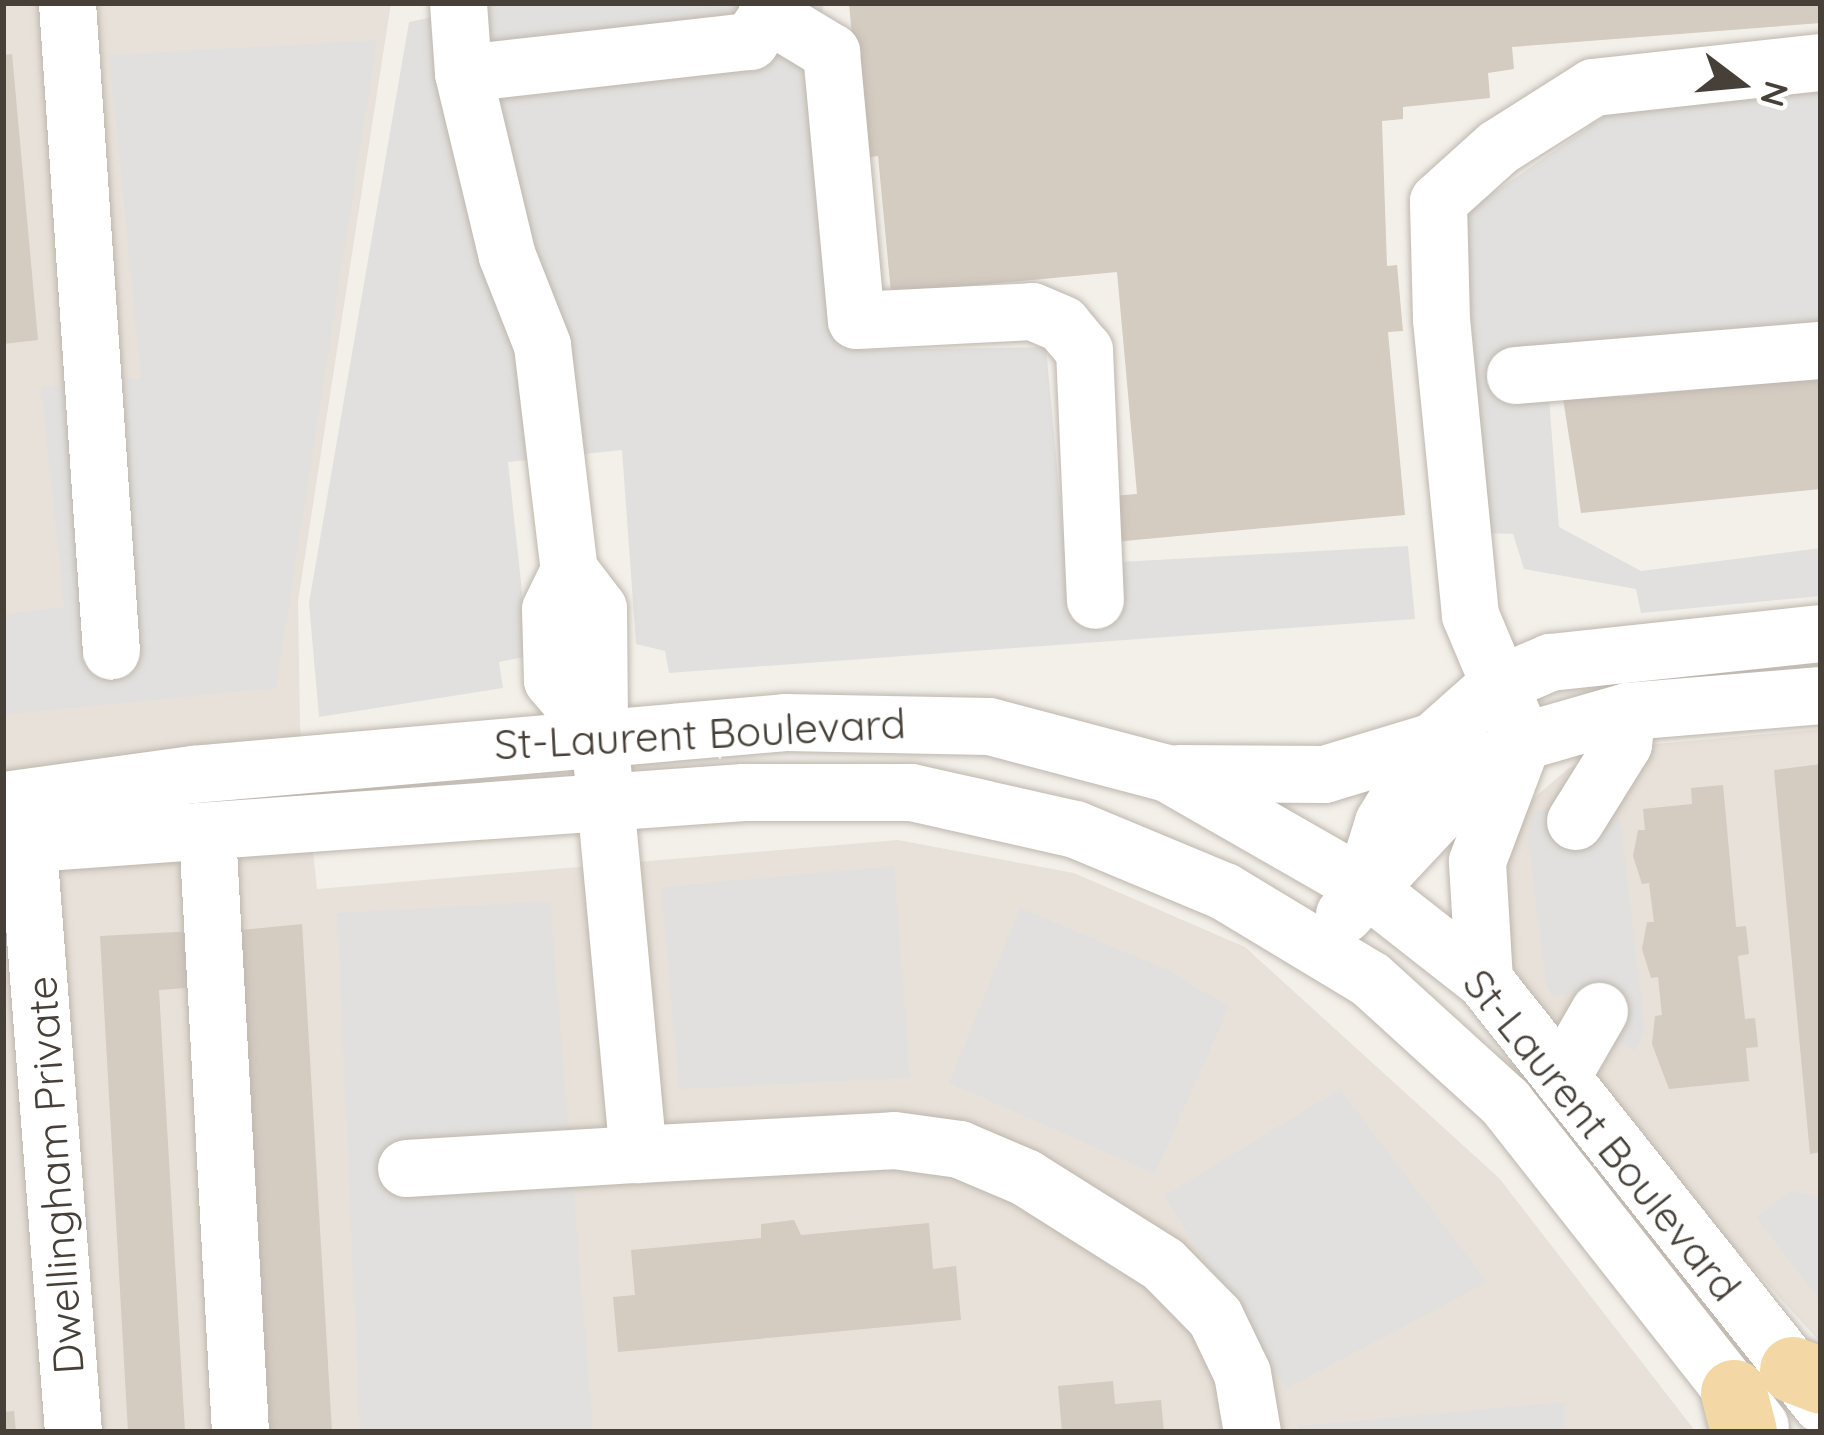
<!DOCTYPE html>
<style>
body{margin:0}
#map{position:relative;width:1824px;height:1435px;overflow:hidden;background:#f3f0ea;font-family:Quicksand,sans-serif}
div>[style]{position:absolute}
.residential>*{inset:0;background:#e7e1d9}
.parking>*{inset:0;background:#e2e0de}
.building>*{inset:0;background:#d4cbc1}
.roads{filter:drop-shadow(0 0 3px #beb7ae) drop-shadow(0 0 3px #beb7ae)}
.minor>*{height:57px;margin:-28.5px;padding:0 28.5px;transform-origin:28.5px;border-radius:28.5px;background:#fff}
.major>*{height:66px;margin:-33px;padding:0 33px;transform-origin:33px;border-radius:33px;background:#f3d7a4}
span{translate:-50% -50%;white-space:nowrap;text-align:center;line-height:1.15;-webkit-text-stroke:9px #fff;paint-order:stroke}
.street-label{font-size:42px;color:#464039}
.frame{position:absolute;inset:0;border:6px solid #464039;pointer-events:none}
.north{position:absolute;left:1680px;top:24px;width:120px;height:120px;-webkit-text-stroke:9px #fff;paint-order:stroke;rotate:106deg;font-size:33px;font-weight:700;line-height:48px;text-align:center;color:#464039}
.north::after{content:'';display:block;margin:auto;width:42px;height:54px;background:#464039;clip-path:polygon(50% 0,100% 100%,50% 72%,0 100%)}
</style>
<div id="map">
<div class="residential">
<i style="clip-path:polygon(3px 3px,391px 3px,298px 601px,300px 727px,317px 889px,898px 840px,1074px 873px,1245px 947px,1499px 1178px,1696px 1432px,3px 1432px)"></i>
<i style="clip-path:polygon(1821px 729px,1821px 1343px,1682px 1190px,1543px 1017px,1502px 948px,1496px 884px,1523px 807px,1569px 768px,1655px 744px)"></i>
</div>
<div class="parking">
<i style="clip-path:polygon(498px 3px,824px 3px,814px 59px,834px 288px,862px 350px,1046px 347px,1066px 565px,1408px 546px,1415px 619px,669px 673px,665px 651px,636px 644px,622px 450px,508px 462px,529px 656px,499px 662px,503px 688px,319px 717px,309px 603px,409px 22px)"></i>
<i style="clip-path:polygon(377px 40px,276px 688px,3px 715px,3px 614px,64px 607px,41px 387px,141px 378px,109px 55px)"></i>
<i style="clip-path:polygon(1821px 92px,1821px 325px,1546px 359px,1559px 527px,1641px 571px,1821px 548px,1821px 596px,1641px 613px,1636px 589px,1524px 569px,1513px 534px,1488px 533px,1463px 214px,1615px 109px)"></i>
<i style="clip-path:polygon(1575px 772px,1589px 822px,1620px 819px,1645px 1030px,1635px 1051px,1577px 1015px,1571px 994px,1552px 996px,1546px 983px,1528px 841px,1532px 812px,1558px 807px,1552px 799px)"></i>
<i style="clip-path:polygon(894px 866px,910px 1078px,679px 1089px,661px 887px)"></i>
<i style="clip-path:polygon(550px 901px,593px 1432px,360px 1432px,337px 913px)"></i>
<i style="clip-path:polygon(1020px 908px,1166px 969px,1229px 1007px,1155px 1174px,949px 1083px)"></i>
<i style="clip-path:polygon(1340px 1089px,1487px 1282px,1286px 1389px,1164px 1196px)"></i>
<i style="clip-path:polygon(1791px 1191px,1821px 1197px,1821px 1302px,1756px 1217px)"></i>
<i style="clip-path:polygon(1564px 1402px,1565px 1432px,1299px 1432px,1298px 1426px)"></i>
</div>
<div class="building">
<i style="clip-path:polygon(849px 3px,1821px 3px,1821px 23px,1512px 47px,1514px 69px,1488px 73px,1490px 98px,1403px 107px,1403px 119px,1382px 121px,1387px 266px,1397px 265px,1403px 331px,1388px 332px,1405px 515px,1103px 543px,1098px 497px,1137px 494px,1117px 272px,891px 293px,878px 156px,863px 158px)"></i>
<i style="clip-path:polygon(12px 54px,38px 340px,3px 344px,3px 55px)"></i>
<i style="clip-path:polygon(1821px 377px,1821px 489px,1581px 513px,1561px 386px,1618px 381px,1620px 397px)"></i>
<i style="clip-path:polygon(1821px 764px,1821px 1152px,1810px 1154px,1774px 770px)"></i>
<i style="clip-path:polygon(1723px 785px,1736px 927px,1746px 926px,1749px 954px,1738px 956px,1745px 1019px,1755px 1018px,1758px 1047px,1746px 1048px,1749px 1081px,1669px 1089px,1652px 1044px,1655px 1016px,1662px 1015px,1658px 977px,1651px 978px,1642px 949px,1647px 922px,1654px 922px,1649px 883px,1642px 884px,1633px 856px,1638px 830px,1645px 830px,1643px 809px,1692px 804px,1691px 788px)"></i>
<i style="clip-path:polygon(302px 924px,332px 1432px,269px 1432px,241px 930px)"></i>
<i style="clip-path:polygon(196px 931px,199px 987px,159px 990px,185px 1432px,128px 1432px,100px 936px)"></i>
<i style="clip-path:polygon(794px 1220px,801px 1235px,929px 1223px,933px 1269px,956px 1266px,961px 1320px,618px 1352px,613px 1297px,635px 1295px,631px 1250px,761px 1238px,761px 1224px)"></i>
<i style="clip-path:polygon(1113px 1381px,1115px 1404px,1161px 1400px,1164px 1432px,1062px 1432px,1058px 1386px)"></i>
<i style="clip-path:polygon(14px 1411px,16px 1432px,3px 1432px,3px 1412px)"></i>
</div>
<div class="roads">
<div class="minor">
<i style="left:67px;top:3px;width:649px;rotate:86.12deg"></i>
<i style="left:458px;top:3px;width:70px;rotate:85.9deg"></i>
<i style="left:463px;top:73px;width:188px;rotate:76.5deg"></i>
<i style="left:507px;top:256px;width:96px;rotate:68.5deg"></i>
<i style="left:542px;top:345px;width:227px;rotate:83.2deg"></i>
<i style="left:569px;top:570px;width:48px;rotate:52.7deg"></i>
<i style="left:598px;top:608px;width:127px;rotate:89.5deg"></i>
<i style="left:599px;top:735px;width:421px;rotate:84.7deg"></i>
<i style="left:638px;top:1154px;width:256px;rotate:-3.1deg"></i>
<i style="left:894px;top:1140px;width:66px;rotate:7.9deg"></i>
<i style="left:959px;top:1149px;width:72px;rotate:23deg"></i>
<i style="left:1025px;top:1177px;width:163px;rotate:32.2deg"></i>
<i style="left:1163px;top:1264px;width:74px;rotate:45.5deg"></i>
<i style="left:1215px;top:1317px;width:62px;rotate:64.3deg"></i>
<i style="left:1242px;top:1373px;width:60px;rotate:80.4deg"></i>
<i style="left:767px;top:3px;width:11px;rotate:85deg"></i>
<i style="left:768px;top:14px;width:74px;rotate:31.1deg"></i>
<i style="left:831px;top:52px;width:269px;rotate:84.7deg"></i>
<i style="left:856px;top:320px;width:176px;rotate:-2.9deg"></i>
<i style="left:1032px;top:311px;width:33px;rotate:23deg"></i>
<i style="left:1062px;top:324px;width:34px;rotate:50deg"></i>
<i style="left:1084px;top:350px;width:250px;rotate:87.5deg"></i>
<i style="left:463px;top:73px;width:289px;rotate:-6.4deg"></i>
<i style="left:750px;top:41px;width:32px;rotate:-56deg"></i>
<i style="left:1515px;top:375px;width:307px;rotate:-4.7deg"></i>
<i style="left:569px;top:570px;width:43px;rotate:116deg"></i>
<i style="left:550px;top:609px;width:71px;rotate:88.4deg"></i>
<i style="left:552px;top:680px;width:72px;rotate:49.5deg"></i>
<i style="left:1523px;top:741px;width:137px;rotate:-112.8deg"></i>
<i style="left:1470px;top:615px;width:297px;rotate:-95.6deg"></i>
<i style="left:1441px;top:319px;width:118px;rotate:-91.5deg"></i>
<i style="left:1438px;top:201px;width:81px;rotate:-42deg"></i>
<i style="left:1498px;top:147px;width:112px;rotate:-32.3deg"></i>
<i style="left:1593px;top:87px;width:229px;rotate:-6.3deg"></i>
<i style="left:1179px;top:773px;width:145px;rotate:0.4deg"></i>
<i style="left:1324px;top:774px;width:114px;rotate:-16.8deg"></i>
<i style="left:3px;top:800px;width:192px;rotate:-7.8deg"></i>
<i style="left:193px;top:774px;width:594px;rotate:-5.02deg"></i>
<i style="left:785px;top:722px;width:204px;rotate:1.1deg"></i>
<i style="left:989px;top:726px;width:184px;rotate:14.8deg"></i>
<i style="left:1167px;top:773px;width:227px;rotate:29.8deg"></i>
<i style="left:1364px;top:886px;width:152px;rotate:38.1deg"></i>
<i style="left:1484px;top:980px;width:542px;rotate:51.52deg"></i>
<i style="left:1575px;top:821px;width:91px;rotate:-58.1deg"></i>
<i style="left:1623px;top:744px;width:33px;rotate:-83deg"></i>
<i style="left:207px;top:832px;width:601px;rotate:86.85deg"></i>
<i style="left:3px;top:845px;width:742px;rotate:-4.1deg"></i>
<i style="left:743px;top:792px;width:168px"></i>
<i style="left:911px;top:792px;width:168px;rotate:12.7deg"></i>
<i style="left:1075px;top:829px;width:161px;rotate:22.6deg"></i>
<i style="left:1224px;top:891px;width:170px;rotate:31.1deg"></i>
<i style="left:1370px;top:979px;width:183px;rotate:42.3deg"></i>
<i style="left:1505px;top:1102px;width:412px;rotate:51.8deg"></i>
<i style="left:28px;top:847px;width:587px;rotate:85.6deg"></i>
<i style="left:1368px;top:870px;width:50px;rotate:-72.6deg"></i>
<i style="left:1383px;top:822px;width:95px;rotate:-58.3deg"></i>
<i style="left:1433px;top:741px;width:84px;rotate:-41.6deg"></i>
<i style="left:1496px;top:685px;width:59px;rotate:-23.1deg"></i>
<i style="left:1550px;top:662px;width:273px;rotate:-6.1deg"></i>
<i style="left:1344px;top:914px;width:193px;rotate:-46.9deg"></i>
<i style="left:1476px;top:773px;width:57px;rotate:-34.2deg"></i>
<i style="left:1523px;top:741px;width:108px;rotate:-16.1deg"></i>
<i style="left:1627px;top:711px;width:195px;rotate:-4.7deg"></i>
<i style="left:1484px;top:980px;width:119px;rotate:-93.4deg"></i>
<i style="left:1477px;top:861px;width:119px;rotate:-69.3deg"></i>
<i style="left:1562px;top:1075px;width:74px;rotate:-60deg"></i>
<i style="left:406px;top:1168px;width:232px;rotate:-3.5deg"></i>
</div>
<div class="major">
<i style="left:1793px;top:1370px;width:30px;rotate:21deg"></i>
<i style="left:1734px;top:1393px;width:40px;rotate:75.6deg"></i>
</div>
</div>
<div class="street-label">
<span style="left:700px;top:734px;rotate:-3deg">St-Laurent Boulevard</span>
<span style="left:1602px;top:1135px;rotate:51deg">St-Laurent Boulevard</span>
<span style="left:55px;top:1175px;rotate:-94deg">Dwellingham Private</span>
</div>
<div class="frame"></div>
<div class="north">N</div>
</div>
